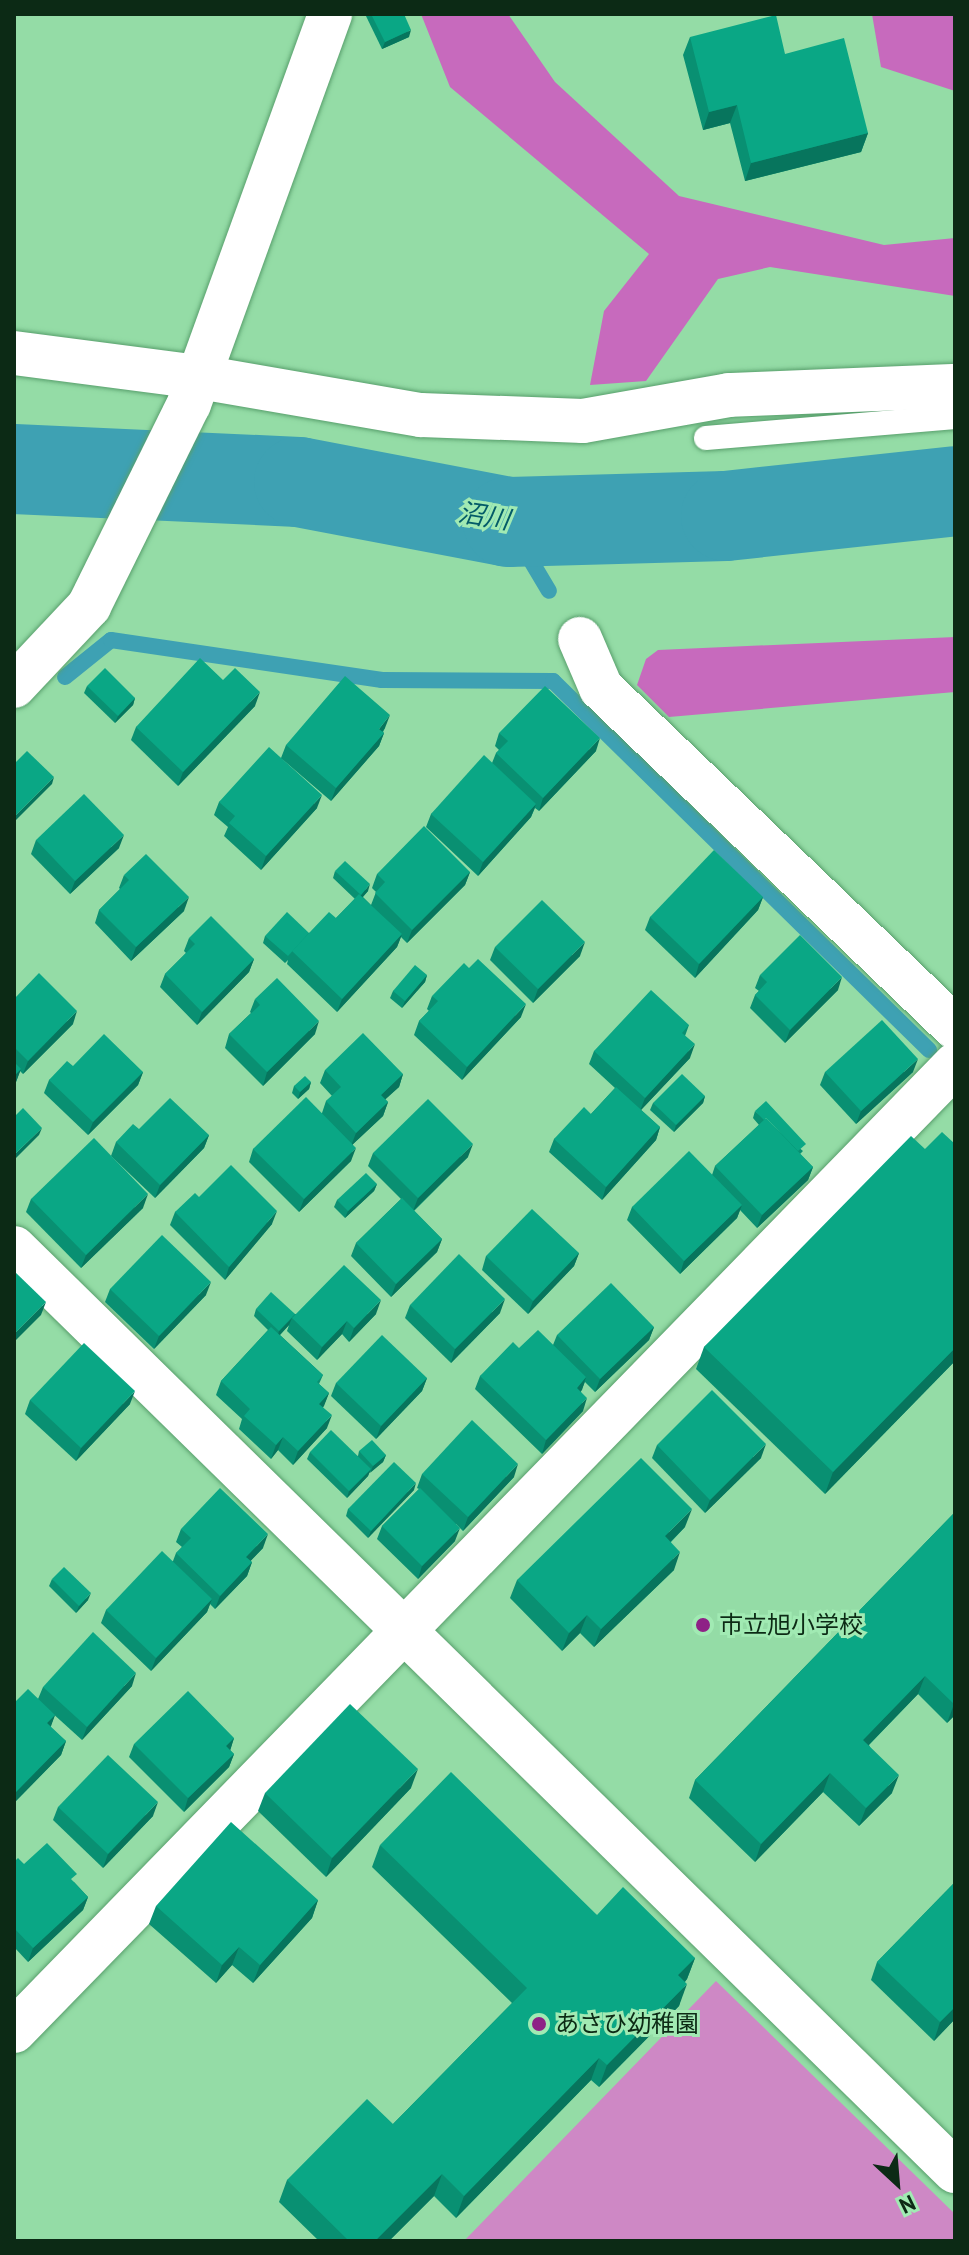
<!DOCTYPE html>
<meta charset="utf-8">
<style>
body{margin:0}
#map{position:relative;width:969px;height:2255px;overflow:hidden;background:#94dca6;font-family:"PT Sans","Noto Sans JP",sans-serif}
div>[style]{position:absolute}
.green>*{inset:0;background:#ce88c5}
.forest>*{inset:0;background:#c76abd}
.stream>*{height:16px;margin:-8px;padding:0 8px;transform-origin:8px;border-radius:8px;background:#3ea1b3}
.river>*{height:90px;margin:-45px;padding:0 45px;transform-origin:45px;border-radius:45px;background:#3ea1b3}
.roads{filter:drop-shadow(0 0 2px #589f6c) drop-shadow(0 0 2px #589f6c)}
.service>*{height:24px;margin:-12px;padding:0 12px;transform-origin:12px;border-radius:12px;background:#fff}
.minor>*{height:44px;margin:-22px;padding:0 22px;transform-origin:22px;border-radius:22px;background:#fff}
.wall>*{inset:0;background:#099072}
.shaded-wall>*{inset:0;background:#07755d}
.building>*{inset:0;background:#0aa785}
.dots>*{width:22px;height:22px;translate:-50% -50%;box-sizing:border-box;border:4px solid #a1eab3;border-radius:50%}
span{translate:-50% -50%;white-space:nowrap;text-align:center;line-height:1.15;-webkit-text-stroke:6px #a1eab3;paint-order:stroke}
.poi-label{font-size:24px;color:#0c2a15}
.left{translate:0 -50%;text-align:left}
.water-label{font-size:26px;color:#035b68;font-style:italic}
.frame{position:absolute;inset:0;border:16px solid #0c2a15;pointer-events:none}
.north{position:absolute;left:857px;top:2143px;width:80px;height:80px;-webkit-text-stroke:6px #a1eab3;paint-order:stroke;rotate:154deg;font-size:22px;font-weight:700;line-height:32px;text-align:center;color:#0c2a15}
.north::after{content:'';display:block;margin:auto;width:28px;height:36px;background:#0c2a15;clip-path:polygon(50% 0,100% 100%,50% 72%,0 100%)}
</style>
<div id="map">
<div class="green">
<i style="clip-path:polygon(716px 1981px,955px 2214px,955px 2241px,464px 2241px)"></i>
</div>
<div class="forest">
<i style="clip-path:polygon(421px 14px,508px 14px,555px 82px,679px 196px,884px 245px,955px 238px,955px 296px,770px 267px,718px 279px,646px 381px,590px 385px,604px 311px,649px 254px,450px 87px)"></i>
<i style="clip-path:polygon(872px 14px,955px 14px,955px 91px,881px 67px)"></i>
<i style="clip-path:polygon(955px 637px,955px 692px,669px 717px,637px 685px,646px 659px,658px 650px)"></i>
</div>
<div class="stream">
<i style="left:508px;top:522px;width:80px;rotate:59.3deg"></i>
<i style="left:65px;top:677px;width:59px;rotate:-38.8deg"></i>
<i style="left:111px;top:640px;width:274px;rotate:8.4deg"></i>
<i style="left:382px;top:680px;width:171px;rotate:0.3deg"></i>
<i style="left:553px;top:681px;width:527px;rotate:44.46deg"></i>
</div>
<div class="river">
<i style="left:14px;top:469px;width:285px;rotate:2.6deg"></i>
<i style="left:299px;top:482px;width:213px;rotate:10.8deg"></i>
<i style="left:508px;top:522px;width:218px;rotate:-1.6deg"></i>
<i style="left:726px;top:516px;width:230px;rotate:-6.2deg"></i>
</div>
<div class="roads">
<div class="service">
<i style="left:706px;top:438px;width:250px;rotate:-4.8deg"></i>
</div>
<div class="minor">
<i style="left:14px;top:353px;width:188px;rotate:7.4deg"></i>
<i style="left:200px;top:377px;width:224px;rotate:9.8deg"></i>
<i style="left:421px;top:415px;width:162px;rotate:2.1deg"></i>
<i style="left:583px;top:421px;width:148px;rotate:-10.1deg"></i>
<i style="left:729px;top:395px;width:226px;rotate:-2.3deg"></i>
<i style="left:580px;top:639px;width:53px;rotate:66.8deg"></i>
<i style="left:601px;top:688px;width:490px;rotate:43.8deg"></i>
<i style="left:14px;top:686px;width:110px;rotate:-46.8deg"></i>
<i style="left:89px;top:606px;width:225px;rotate:-63.7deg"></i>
<i style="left:189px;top:404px;width:415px;rotate:-70.1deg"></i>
<i style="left:14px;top:1248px;width:1318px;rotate:44.45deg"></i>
<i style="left:14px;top:2031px;width:1349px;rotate:-45.75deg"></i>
</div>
</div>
<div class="wall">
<i style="clip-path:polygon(365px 14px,404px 14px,409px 37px,382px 49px)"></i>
<i style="clip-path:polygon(690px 37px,868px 133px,861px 152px,745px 181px,730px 123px,703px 130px,683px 55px)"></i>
<i style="clip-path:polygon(223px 680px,255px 706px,178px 786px,131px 740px,136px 727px)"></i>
<i style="clip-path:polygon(87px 686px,135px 698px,133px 705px,115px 723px,84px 693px)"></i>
<i style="clip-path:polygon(385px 728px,383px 732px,384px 733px,379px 746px,331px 801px,282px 759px,317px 808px,261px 870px,224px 836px,228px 827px,214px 815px,219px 802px,281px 758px,286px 745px)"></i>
<i style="clip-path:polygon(499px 733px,596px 751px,539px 811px,535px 808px,531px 817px,478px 876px,426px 827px,431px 814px,492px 763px,496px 753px,499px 750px,495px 746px)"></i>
<i style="clip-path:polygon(36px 840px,119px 848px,70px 894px,31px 854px)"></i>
<i style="clip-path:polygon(335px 871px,368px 891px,363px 897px,371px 905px,376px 892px,372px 888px,377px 874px,470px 872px,465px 885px,407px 943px,401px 937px,397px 947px,337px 1012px,287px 964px,288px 960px,285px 963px,263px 943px,265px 936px,309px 933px,336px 918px,355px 899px,333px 878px)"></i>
<i style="clip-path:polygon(124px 875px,184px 911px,131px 961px,95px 923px,99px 910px,120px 889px,119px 888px)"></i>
<i style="clip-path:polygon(763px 897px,758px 910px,695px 978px,645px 930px,650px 917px)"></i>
<i style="clip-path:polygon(189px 938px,254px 959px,249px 972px,197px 1025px,160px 987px,165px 974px,186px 953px,184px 951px)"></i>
<i style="clip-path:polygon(495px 947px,580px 956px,533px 1003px,490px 960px)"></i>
<i style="clip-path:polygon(427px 975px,425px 982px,402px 1008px,390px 998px,393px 991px)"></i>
<i style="clip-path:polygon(760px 975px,838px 990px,785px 1043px,750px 1008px,755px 995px,759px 991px,755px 988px)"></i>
<i style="clip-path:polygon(432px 996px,521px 1017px,462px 1080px,414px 1035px,419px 1021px,429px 1011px,427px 1009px)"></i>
<i style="clip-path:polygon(14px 999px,73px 1024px,23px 1074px,20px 1071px,16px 1082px,14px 1085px)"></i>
<i style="clip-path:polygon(255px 999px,315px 1034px,263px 1086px,225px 1048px,229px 1034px,251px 1013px,250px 1012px)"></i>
<i style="clip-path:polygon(689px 1025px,685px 1036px,690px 1058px,641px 1110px,660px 1127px,656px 1140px,602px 1200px,549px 1152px,554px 1139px,591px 1114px,615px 1088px,589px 1064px,594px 1051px)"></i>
<i style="clip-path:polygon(73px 1066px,143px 1072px,138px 1085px,88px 1135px,44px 1093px,49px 1080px)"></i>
<i style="clip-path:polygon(325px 1070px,403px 1074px,399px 1087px,385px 1099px,388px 1102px,383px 1116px,353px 1144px,351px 1161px,299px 1212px,249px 1162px,253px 1149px,322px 1113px,326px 1101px,332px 1096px,320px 1083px)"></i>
<i style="clip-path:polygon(825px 1072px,913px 1072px,856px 1124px,820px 1085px)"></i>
<i style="clip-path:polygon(311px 1082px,309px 1089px,298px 1099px,292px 1093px,294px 1086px)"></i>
<i style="clip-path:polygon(705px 1096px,703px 1103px,674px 1132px,650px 1110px,653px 1103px)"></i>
<i style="clip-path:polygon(755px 1111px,803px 1151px,800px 1154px,813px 1167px,808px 1180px,757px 1228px,740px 1210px,737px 1218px,680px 1274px,627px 1220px,632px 1207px,712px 1175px,715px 1166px,759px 1125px,753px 1118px)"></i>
<i style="clip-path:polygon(139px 1129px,209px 1135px,204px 1148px,155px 1198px,111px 1156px,116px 1142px)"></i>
<i style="clip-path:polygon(955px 1144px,955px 1361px,825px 1494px,696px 1369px,704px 1347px,925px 1149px)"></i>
<i style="clip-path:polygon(373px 1153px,468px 1157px,414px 1211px,442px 1239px,437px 1252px,391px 1297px,351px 1256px,356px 1243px,401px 1199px,368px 1166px)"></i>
<i style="clip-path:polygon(377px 1184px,374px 1191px,345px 1218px,334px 1207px,337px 1200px)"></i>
<i style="clip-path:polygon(199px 1197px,272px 1224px,225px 1280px,170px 1225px,175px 1212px)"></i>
<i style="clip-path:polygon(31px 1199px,143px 1208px,81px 1268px,26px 1212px)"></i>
<i style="clip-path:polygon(579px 1253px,574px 1266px,528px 1314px,482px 1270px,486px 1256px)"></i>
<i style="clip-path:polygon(110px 1289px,206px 1295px,154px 1349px,105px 1302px)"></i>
<i style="clip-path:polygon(410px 1305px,500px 1313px,451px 1363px,405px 1318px)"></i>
<i style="clip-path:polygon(256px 1309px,295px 1314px,376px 1314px,349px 1342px,342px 1334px,317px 1360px,287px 1331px,289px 1325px,280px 1335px,323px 1375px,319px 1384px,329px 1393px,323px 1407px,327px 1428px,293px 1465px,278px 1450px,271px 1459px,239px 1429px,242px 1419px,216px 1395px,221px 1381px,268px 1330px,254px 1316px)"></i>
<i style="clip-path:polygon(654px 1327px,649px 1340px,595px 1392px,585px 1382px,581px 1391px,583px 1411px,542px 1454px,475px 1389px,480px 1376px,519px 1348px,553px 1345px,557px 1335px)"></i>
<i style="clip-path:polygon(427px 1378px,422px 1391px,376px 1439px,331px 1396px,336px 1383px)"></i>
<i style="clip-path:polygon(30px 1400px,130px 1404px,76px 1461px,25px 1414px)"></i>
<i style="clip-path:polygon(657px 1445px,761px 1458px,705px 1513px,652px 1458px)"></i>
<i style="clip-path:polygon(359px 1451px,386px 1455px,383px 1462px,369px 1473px,368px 1476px,347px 1498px,307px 1459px,310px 1452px,358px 1456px)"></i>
<i style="clip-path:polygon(422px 1474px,514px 1477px,463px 1531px,456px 1524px,455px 1541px,418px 1579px,377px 1539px,382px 1526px,419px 1489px,417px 1488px)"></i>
<i style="clip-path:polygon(414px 1490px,368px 1538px,346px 1516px,348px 1509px)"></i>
<i style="clip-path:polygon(955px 1512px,955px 1715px,947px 1723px,918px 1694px,869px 1745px,892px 1793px,859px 1826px,823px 1792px,755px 1862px,689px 1798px,695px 1780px)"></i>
<i style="clip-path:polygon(685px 1527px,671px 1542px,674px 1570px,594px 1647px,580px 1633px,562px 1651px,510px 1598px,517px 1580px)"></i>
<i style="clip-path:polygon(181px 1529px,263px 1548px,250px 1561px,252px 1562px,247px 1576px,215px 1609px,210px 1604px,207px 1612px,151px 1671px,101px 1623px,106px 1610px,173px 1561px,176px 1553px,182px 1547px,176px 1542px)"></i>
<i style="clip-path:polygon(52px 1579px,88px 1600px,76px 1613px,49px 1586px)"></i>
<i style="clip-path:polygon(132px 1686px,82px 1740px,50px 1711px,55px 1715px,50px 1727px,66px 1741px,61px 1755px,14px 1803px,14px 1703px,38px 1699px,43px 1687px)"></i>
<i style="clip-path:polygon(234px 1738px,230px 1750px,234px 1754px,229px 1767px,184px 1812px,129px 1757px,134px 1744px)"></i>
<i style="clip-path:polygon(411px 1788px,326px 1877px,258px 1811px,265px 1793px)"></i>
<i style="clip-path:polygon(58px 1807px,153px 1816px,103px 1868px,53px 1820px)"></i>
<i style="clip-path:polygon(380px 1845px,597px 1915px,695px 1958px,687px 1979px,685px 1982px,679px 2006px,599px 2087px,591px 2080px,456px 2218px,434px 2196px,389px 2241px,319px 2241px,279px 2202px,287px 2180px,393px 2124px,512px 2003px,372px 1867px)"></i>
<i style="clip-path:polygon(14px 1862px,24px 1864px,74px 1882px,88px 1897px,83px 1910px,28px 1962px,14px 1947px)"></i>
<i style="clip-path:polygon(955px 1882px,955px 2019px,934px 2041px,871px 1980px,877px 1962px)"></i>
<i style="clip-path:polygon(318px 1900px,312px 1918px,253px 1983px,232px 1965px,216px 1983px,149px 1924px,156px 1906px)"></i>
</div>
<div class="shaded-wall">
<i style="clip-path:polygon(411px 30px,409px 37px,382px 49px,385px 42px)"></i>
<i style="clip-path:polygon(737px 105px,730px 123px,703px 130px,709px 112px)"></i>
<i style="clip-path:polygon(868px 133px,861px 152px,745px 181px,751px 163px)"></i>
<i style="clip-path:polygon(260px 692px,255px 706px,178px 786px,183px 772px)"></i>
<i style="clip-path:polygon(135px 698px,133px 705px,115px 723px,118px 716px)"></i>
<i style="clip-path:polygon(390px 715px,385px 728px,374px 742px,379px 729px)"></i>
<i style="clip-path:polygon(384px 733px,379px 746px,331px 801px,336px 788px)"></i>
<i style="clip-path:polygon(600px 738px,596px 751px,539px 811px,543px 798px)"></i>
<i style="clip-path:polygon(54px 777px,52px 784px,14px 822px,14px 817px)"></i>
<i style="clip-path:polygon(322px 795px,317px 808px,261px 870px,266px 856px)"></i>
<i style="clip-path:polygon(536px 804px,531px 817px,478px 876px,483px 862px)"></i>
<i style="clip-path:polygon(124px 835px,119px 848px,70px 894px,75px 881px)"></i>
<i style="clip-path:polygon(470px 872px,465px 885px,407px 943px,412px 930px)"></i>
<i style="clip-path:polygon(370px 884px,368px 891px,358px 902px,361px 895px)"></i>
<i style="clip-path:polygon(189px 897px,184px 911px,131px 961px,136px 947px)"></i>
<i style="clip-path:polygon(763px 897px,758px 910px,695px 978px,699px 964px)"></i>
<i style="clip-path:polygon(402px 934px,397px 947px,337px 1012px,342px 999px)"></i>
<i style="clip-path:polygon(585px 942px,580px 956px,533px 1003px,538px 989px)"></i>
<i style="clip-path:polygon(254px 959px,249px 972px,197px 1025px,202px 1012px)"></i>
<i style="clip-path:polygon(427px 975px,425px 982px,402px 1008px,405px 1001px)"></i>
<i style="clip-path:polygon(842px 977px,838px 990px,785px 1043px,790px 1030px)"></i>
<i style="clip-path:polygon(526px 1004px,521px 1017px,462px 1080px,467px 1067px)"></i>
<i style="clip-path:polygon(77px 1011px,73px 1024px,23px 1074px,28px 1061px)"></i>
<i style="clip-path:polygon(319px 1021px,315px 1034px,263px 1086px,267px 1072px)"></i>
<i style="clip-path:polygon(695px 1044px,690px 1058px,640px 1111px,645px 1098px)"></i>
<i style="clip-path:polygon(918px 1059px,913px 1072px,856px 1124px,861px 1111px)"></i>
<i style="clip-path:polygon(21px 1069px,16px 1082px,14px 1085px,14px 1076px)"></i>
<i style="clip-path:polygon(143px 1072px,138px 1085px,88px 1135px,93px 1122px)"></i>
<i style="clip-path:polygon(403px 1074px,399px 1087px,376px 1108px,381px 1095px)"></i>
<i style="clip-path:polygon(311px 1082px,309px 1089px,298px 1099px,300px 1092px)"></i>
<i style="clip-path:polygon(705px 1096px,703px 1103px,674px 1132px,676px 1125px)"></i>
<i style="clip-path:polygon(388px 1102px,383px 1116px,351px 1146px,356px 1133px)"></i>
<i style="clip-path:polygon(660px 1127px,656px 1140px,602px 1200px,606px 1187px)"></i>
<i style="clip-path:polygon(42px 1128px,39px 1135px,14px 1160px,14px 1155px)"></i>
<i style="clip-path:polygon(209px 1135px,204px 1148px,155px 1198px,160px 1185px)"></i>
<i style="clip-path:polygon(473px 1144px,468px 1157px,413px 1211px,418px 1198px)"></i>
<i style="clip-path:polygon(356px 1148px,351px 1161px,299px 1212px,304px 1199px)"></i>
<i style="clip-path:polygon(813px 1167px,808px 1180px,757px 1228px,762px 1215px)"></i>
<i style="clip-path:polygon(377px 1184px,374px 1191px,345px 1218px,348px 1211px)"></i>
<i style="clip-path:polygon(148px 1194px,143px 1208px,81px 1268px,86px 1255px)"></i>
<i style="clip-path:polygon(742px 1205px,737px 1218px,680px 1274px,684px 1261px)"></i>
<i style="clip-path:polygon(277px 1211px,272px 1224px,225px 1280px,229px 1267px)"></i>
<i style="clip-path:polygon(442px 1239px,437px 1252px,391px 1297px,396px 1284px)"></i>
<i style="clip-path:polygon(579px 1253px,574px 1266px,528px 1314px,533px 1301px)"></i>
<i style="clip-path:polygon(211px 1282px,206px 1295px,154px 1349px,159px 1336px)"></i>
<i style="clip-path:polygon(505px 1299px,500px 1313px,451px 1363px,455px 1349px)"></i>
<i style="clip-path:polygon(381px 1300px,376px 1314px,349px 1342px,354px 1328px)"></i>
<i style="clip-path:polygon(46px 1302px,41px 1315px,14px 1342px,14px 1334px)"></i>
<i style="clip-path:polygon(292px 1318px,289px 1325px,277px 1338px,279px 1331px)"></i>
<i style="clip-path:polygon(347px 1321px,342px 1334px,317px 1360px,322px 1347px)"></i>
<i style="clip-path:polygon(654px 1327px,649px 1340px,595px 1392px,600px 1379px)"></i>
<i style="clip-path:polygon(955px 1348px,955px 1361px,825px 1494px,833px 1472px)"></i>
<i style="clip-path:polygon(586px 1377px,582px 1390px,572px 1401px,577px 1388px)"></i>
<i style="clip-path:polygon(427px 1378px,422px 1391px,376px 1439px,381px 1426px)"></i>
<i style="clip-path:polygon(135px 1391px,130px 1404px,76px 1461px,81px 1448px)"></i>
<i style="clip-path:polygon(329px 1393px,324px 1406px,315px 1417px,319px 1404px)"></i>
<i style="clip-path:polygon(587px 1398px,583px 1411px,542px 1454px,546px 1440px)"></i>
<i style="clip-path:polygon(332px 1415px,327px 1428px,293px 1465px,298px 1451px)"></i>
<i style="clip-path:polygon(283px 1437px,278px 1450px,271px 1459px,276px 1445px)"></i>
<i style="clip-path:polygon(766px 1444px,761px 1458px,705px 1513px,710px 1500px)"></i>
<i style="clip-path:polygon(386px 1455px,383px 1462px,370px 1473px,373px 1466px)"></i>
<i style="clip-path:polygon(518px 1464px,514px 1477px,463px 1531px,468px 1517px)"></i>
<i style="clip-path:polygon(371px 1469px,368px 1476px,347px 1498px,349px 1491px)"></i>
<i style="clip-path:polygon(416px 1483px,414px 1490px,368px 1538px,371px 1531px)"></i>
<i style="clip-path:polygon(692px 1509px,685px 1527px,658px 1554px,665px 1536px)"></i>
<i style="clip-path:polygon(460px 1528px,455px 1541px,418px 1579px,422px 1566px)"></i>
<i style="clip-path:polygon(268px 1534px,263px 1548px,242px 1570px,246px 1557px)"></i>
<i style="clip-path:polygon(680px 1552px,674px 1570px,594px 1647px,601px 1629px)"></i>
<i style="clip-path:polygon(252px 1562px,247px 1576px,215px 1609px,220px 1596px)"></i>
<i style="clip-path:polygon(91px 1593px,88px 1600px,76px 1613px,79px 1606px)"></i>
<i style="clip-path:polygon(212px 1599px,207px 1612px,151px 1671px,156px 1658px)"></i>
<i style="clip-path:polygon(587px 1615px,580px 1633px,562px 1651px,569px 1633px)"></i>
<i style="clip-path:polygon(136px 1673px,132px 1686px,82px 1740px,87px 1727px)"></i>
<i style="clip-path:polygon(925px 1676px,918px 1694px,856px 1758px,863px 1740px)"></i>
<i style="clip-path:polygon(955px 1703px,955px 1715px,947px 1723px,954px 1704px)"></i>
<i style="clip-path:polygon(55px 1715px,50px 1729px,47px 1723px)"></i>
<i style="clip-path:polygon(234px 1738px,230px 1751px,226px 1746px)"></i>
<i style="clip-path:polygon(66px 1741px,61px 1755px,14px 1803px,14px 1794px)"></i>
<i style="clip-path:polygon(234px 1754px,229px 1767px,184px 1812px,188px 1798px)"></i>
<i style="clip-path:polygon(418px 1769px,411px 1788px,326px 1877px,332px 1858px)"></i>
<i style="clip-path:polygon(830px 1773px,823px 1792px,755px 1862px,761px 1844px)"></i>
<i style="clip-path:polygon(899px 1775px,892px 1793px,859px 1826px,866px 1808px)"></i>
<i style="clip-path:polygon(158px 1802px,153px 1816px,103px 1868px,108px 1854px)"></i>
<i style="clip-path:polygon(88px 1897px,83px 1910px,28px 1962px,33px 1948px)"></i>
<i style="clip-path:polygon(318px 1900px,312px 1918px,253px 1983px,260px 1965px)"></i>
<i style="clip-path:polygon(239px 1947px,232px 1965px,216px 1983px,222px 1965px)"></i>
<i style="clip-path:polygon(695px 1958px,687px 1979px,670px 1997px,678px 1975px)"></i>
<i style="clip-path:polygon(687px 1984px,679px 2006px,599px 2087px,607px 2065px)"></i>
<i style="clip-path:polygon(955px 2007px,955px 2019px,934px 2041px,940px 2022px)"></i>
<i style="clip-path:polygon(599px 2058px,591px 2080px,456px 2218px,464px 2196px)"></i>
<i style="clip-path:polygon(442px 2174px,434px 2196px,389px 2241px,375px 2241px)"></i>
</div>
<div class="building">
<i style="clip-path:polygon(371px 14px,404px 14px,411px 30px,385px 42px)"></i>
<i style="clip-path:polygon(776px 15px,785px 54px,844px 38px,868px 133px,751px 163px,737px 105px,709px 112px,690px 37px)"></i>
<i style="clip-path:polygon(200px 658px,223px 680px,235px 668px,260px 692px,183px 772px,136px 727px)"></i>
<i style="clip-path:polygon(105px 668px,135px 698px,118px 716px,87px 686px)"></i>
<i style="clip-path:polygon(345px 676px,390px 715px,379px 729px,384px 733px,336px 788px,286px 745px)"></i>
<i style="clip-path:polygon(545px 686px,600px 738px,543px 798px,496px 753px,508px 741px,499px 733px)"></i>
<i style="clip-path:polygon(269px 747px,322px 795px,266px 856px,229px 823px,235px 816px,219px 802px)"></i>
<i style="clip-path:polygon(27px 751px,54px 777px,14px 817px,14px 764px)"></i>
<i style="clip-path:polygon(484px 755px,536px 804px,483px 862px,431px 814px)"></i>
<i style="clip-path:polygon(84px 794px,124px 835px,75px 881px,36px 840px)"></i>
<i style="clip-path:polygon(424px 826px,470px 872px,412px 930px,375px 893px,385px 882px,377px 874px)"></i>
<i style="clip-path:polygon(714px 850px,763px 897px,699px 964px,650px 917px)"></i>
<i style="clip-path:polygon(146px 854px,189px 897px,136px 947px,99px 910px,129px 880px,124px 875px)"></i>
<i style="clip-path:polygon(345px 861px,370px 884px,361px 895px,335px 871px)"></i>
<i style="clip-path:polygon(359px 894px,402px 934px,342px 999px,292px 951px,329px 912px,336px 918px)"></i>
<i style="clip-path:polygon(542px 900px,585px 942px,538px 989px,495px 947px)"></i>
<i style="clip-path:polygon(287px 912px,309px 933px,288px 956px,265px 936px)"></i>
<i style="clip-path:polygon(211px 916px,254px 959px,202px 1012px,165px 974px,195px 944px,189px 938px)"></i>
<i style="clip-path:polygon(800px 935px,842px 977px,790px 1030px,755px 995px,767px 982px,760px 975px)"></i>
<i style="clip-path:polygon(478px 959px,526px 1004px,467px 1067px,419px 1021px,438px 1001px,432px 996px,464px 963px,469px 968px)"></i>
<i style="clip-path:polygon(415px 965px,427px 975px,405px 1001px,393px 991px)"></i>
<i style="clip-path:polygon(39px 973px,77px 1011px,28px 1061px,14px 1047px,14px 999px)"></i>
<i style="clip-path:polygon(277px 978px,319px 1021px,267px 1072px,229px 1034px,260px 1005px,255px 999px)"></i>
<i style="clip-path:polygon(651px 990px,689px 1025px,682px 1033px,695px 1044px,645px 1098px,594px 1051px)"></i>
<i style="clip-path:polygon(882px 1020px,918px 1059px,861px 1111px,825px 1072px)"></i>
<i style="clip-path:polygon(363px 1033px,403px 1074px,381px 1095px,388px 1102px,356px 1133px,326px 1101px,341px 1087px,325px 1070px)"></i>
<i style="clip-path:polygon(104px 1034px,143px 1072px,93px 1122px,49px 1080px,67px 1061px,73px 1066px)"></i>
<i style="clip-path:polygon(14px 1062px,21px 1069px,14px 1076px)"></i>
<i style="clip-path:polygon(682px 1074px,705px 1096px,676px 1125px,653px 1103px)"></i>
<i style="clip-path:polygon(305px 1076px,311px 1082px,300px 1092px,294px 1086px)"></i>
<i style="clip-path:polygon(616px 1087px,660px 1127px,606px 1187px,554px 1139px,584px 1107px,591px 1114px)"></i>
<i style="clip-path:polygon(306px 1097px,356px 1148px,304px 1199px,253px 1149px)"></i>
<i style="clip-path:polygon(170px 1098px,209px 1135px,160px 1185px,116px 1142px,133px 1124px,139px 1129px)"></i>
<i style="clip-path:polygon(428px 1099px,473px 1144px,418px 1198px,373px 1153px)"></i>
<i style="clip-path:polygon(766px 1101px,806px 1144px,798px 1151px,766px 1118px,764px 1120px,755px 1111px)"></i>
<i style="clip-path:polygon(23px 1108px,42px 1128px,14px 1155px,14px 1117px)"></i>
<i style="clip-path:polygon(766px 1118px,813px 1167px,762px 1215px,715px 1166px)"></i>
<i style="clip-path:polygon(942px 1132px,955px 1144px,955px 1348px,833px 1472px,704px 1347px,911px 1136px,925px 1149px)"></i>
<i style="clip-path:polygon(94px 1138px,148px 1194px,86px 1255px,31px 1199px)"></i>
<i style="clip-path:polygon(689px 1151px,742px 1205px,684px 1261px,632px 1207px)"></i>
<i style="clip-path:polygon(231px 1165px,277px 1211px,229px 1267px,175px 1212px,195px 1193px,199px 1197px)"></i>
<i style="clip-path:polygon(366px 1173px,377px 1184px,348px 1211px,337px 1200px)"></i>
<i style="clip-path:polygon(402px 1198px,442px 1239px,396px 1284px,356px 1243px)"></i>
<i style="clip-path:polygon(532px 1209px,579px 1253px,533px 1301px,486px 1256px)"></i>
<i style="clip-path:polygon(162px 1235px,211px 1282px,159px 1336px,110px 1289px)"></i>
<i style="clip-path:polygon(459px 1254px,505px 1299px,455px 1349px,410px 1305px)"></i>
<i style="clip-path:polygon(344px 1265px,381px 1300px,354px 1328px,347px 1321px,322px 1347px,292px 1318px)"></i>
<i style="clip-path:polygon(14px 1271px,46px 1302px,14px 1334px)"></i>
<i style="clip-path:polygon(611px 1283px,654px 1327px,600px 1379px,557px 1335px)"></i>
<i style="clip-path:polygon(271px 1292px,295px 1314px,279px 1331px,256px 1309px)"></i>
<i style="clip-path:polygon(271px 1327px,323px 1375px,317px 1382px,329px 1393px,319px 1404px,332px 1415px,298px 1451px,283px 1437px,276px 1445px,244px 1416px,250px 1409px,221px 1381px)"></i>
<i style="clip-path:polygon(538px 1330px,586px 1377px,577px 1388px,587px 1398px,546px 1440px,480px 1376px,513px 1342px,519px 1348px)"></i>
<i style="clip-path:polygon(382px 1335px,427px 1378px,381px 1426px,336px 1383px)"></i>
<i style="clip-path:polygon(84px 1343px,135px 1391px,81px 1448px,30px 1400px)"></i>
<i style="clip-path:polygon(712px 1390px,766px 1444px,710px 1500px,657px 1445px)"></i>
<i style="clip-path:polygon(472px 1420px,518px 1464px,468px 1517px,422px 1474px)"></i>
<i style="clip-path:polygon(331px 1430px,371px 1469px,349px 1491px,310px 1452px)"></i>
<i style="clip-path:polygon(372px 1440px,386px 1455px,373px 1466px,359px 1451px)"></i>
<i style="clip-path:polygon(641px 1458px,692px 1509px,665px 1536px,680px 1552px,601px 1629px,587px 1615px,569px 1633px,517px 1580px)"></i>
<i style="clip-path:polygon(394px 1462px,416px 1483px,371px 1531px,348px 1509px)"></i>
<i style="clip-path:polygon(220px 1488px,268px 1534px,246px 1557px,252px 1562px,220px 1596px,176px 1553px,191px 1538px,181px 1529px)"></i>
<i style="clip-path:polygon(420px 1488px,460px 1528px,422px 1566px,382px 1526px)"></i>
<i style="clip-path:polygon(955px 1512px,955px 1703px,954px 1704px,925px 1676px,863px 1740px,899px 1775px,866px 1808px,830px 1773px,761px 1844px,695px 1780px)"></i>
<i style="clip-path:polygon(162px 1551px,212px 1599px,156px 1658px,106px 1610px)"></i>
<i style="clip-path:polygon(64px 1567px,91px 1593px,79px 1606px,52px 1579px)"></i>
<i style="clip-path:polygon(93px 1632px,136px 1673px,87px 1727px,43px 1687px)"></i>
<i style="clip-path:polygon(28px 1689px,55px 1715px,47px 1723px,66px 1741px,14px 1794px,14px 1703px)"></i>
<i style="clip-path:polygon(188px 1691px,234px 1738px,226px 1746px,234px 1754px,188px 1798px,134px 1744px)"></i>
<i style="clip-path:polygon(350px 1704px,418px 1769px,332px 1858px,265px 1793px)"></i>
<i style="clip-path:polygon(108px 1755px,158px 1802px,108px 1854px,58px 1807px)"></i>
<i style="clip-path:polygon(451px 1772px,597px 1915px,623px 1887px,695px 1958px,678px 1975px,687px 1984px,607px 2065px,599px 2058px,464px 2196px,442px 2174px,375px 2241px,349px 2241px,287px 2180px,367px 2099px,393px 2124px,527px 1988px,380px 1845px)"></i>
<i style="clip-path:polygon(231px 1822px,318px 1900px,260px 1965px,239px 1947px,222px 1965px,156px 1906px)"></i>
<i style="clip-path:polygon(47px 1843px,77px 1874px,71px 1879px,88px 1897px,33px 1948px,14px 1928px,14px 1862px,18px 1858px,24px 1864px)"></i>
<i style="clip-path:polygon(955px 1882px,955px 2007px,940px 2022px,877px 1962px)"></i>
</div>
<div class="dots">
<i style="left:703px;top:1625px;background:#8e2286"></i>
<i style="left:539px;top:2024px;background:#8e2286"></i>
</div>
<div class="poi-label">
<span class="left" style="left:719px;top:1625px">市立旭小学校</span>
<span class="left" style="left:555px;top:2024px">あさひ幼稚園</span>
</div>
<div class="water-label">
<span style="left:484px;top:516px;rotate:9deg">沼川</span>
</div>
<div class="frame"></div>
<div class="north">N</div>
</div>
